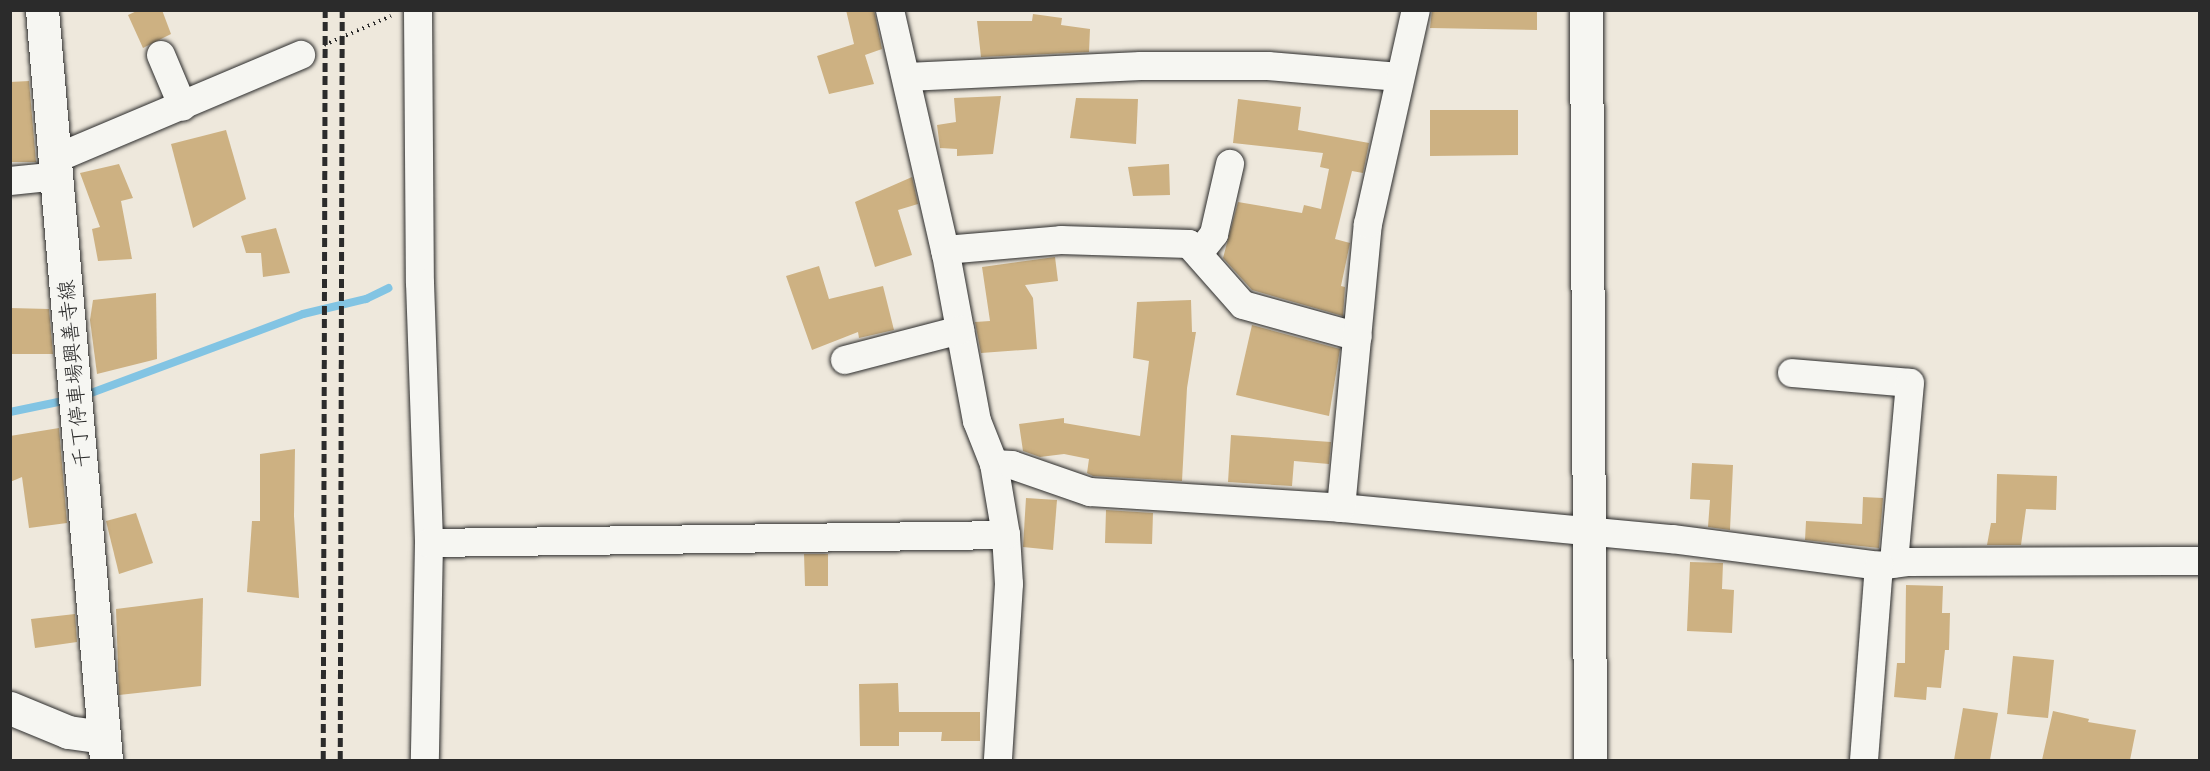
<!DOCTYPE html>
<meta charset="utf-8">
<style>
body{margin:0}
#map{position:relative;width:2210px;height:771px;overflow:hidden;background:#eee8dc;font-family:"Patrick Hand","Klee One",sans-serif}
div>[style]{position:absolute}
.stream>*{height:8px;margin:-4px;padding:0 4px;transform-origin:4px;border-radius:4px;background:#82c4e3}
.building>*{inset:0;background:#cdb182}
.path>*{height:4px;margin-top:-2px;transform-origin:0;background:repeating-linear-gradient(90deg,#2b2b2b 0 1.5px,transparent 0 6px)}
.roads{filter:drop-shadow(0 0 2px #2b2b2b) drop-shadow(0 0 2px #2b2b2b)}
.minor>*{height:28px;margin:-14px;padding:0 14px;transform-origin:14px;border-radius:14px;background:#f6f6f2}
.tertiary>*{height:33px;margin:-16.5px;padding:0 16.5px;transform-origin:16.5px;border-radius:16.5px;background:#f6f6f2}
.secondary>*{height:33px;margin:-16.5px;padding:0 16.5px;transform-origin:16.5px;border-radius:16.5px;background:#f6f6f2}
.rail>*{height:4.5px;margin-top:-2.25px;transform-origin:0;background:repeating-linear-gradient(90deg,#2b2b2b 0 9px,transparent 0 13.5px)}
span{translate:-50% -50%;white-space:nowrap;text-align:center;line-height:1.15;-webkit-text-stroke:4.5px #f6f6f2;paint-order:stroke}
.street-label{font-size:21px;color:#2b2b2b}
.frame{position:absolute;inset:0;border:12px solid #2b2b2b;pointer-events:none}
</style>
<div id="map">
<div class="stream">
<i style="left:83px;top:396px;width:235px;rotate:-20.4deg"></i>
<i style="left:303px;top:314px;width:65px;rotate:-13.4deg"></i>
<i style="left:366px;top:299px;width:25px;rotate:-26deg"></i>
<i style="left:10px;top:412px;width:59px;rotate:-11.7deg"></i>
</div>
<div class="building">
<i style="clip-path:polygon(139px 10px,162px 10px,171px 34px,143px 48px,128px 15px)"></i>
<i style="clip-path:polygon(846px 10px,874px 10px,882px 49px,865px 55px,874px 84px,829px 94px,817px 56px,854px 44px)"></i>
<i style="clip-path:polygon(1432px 10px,1537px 10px,1537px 30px,1430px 28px)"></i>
<i style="clip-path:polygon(1033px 14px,1062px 18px,1061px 25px,1090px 29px,1089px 52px,981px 57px,977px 21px,1032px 21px)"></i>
<i style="clip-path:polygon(29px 81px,36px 162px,10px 162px,10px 82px)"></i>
<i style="clip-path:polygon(1001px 96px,993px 154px,957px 156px,957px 149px,940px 148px,937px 125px,956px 122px,954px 98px)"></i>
<i style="clip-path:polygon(1076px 98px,1138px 99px,1136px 144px,1070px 138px)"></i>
<i style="clip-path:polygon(1238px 99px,1301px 107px,1298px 130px,1369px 143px,1363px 173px,1352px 171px,1335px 239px,1350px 243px,1341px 286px,1345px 287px,1343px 316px,1252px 290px,1223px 258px,1238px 202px,1302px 213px,1304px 205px,1321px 209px,1329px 169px,1320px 167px,1323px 153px,1233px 143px)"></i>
<i style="clip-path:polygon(1430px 110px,1518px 110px,1518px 155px,1430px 156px)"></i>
<i style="clip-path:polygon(226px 130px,246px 199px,193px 228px,171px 144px)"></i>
<i style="clip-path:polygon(119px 164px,133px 198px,121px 201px,132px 259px,98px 261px,92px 229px,100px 227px,80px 173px)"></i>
<i style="clip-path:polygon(1169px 164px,1170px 195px,1133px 196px,1128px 167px)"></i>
<i style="clip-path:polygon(912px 177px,918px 204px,898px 210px,912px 255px,875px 267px,855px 202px)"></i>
<i style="clip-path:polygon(276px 228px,290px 273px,263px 277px,261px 253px,246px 253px,241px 236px)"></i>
<i style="clip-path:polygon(1055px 257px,1058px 281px,1025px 285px,1033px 298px,1037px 349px,981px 353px,975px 322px,990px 321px,982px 267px)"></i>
<i style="clip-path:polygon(819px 266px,829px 299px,883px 286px,894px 330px,859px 338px,858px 332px,812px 350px,786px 276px)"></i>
<i style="clip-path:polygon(156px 293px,157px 359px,97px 374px,90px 320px,93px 300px)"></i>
<i style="clip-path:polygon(1191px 300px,1192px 332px,1196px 332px,1187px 388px,1182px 481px,1093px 476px,1087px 473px,1089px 459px,1064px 454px,1040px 457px,1023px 451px,1019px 424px,1064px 418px,1064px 423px,1140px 436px,1149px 361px,1133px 358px,1137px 302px)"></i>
<i style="clip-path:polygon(10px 308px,49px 309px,53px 354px,10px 354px)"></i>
<i style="clip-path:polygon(1252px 325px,1340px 349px,1329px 416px,1236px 395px)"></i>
<i style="clip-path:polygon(59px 428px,67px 523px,29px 528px,22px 477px,10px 482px,10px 436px)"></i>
<i style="clip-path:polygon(1231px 435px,1331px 442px,1329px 464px,1294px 461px,1292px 486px,1228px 482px)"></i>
<i style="clip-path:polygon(295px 449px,294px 516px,299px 598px,247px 592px,252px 521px,260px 521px,260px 454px)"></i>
<i style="clip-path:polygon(1692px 463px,1733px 465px,1730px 530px,1708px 527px,1710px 500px,1690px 499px)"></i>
<i style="clip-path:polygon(1997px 474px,2057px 476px,2056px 510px,2026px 509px,2021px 545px,1987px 545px,1991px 523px,1996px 523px)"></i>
<i style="clip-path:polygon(1863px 497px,1883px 498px,1879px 548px,1805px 540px,1806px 521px,1862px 524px)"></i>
<i style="clip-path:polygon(1026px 498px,1057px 500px,1053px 550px,1023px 547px)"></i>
<i style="clip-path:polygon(1106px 510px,1153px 513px,1152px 544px,1105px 543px)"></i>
<i style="clip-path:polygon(136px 513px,153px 563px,119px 574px,106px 521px)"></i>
<i style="clip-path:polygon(804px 554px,828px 554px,828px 586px,805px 586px)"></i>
<i style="clip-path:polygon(1690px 562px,1723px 563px,1722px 589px,1734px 590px,1732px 633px,1687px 631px)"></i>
<i style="clip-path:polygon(1906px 585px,1943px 586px,1942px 613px,1950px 613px,1949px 650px,1945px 650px,1941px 688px,1927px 687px,1926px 700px,1894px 697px,1897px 663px,1905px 663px)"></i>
<i style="clip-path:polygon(203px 598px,201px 686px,119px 695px,116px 609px)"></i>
<i style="clip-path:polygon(75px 614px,77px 642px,35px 648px,31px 619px)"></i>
<i style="clip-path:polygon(2013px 656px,2054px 660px,2048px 718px,2007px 714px)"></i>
<i style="clip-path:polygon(898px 683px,899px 712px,980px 712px,980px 741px,941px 741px,942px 732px,899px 732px,899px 746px,860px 746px,859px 684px)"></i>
<i style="clip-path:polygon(1963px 708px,1998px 713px,1990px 760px,1954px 760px)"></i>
<i style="clip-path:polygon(2053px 711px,2089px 719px,2088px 722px,2136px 730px,2130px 760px,2042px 760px)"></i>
</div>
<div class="path">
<i style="left:324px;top:45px;width:73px;rotate:-23.4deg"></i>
</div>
<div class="roads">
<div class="minor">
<i style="left:418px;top:10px;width:273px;rotate:89.6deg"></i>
<i style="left:420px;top:283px;width:260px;rotate:88deg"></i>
<i style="left:429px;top:543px;width:217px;rotate:91.1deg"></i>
<i style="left:890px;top:10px;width:250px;rotate:77.1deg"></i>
<i style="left:946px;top:254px;width:170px;rotate:79.5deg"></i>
<i style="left:977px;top:421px;width:46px;rotate:68.4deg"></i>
<i style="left:994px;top:464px;width:72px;rotate:80.4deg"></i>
<i style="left:1006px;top:535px;width:49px;rotate:86.5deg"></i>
<i style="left:1009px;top:584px;width:176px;rotate:93.6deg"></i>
<i style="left:161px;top:55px;width:56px;rotate:67.1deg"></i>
<i style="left:907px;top:77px;width:234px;rotate:-2.7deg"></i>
<i style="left:1141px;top:66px;width:127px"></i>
<i style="left:1268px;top:66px;width:132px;rotate:4.8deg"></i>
<i style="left:57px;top:158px;width:265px;rotate:-22.9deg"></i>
<i style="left:10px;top:181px;width:48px;rotate:-5.9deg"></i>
<i style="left:945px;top:250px;width:116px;rotate:-4.9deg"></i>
<i style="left:1061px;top:240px;width:128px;rotate:1.8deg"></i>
<i style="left:1189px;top:244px;width:81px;rotate:48.5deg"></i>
<i style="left:1243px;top:305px;width:119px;rotate:15.5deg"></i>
<i style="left:1200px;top:252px;width:23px;rotate:-52deg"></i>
<i style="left:1214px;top:234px;width:72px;rotate:-77.1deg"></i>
<i style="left:845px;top:360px;width:119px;rotate:-14.6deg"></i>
<i style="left:1792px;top:373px;width:118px;rotate:4.8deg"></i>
<i style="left:1910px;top:383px;width:181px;rotate:95.1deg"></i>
<i style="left:994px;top:464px;width:18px;rotate:3deg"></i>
<i style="left:1012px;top:465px;width:83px;rotate:19.1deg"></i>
<i style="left:1090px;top:492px;width:252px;rotate:3.6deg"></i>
<i style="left:1341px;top:508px;width:332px;rotate:5.4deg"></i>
<i style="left:1672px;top:539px;width:209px;rotate:7.4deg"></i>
<i style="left:1879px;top:566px;width:28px;rotate:-8deg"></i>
<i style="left:1907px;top:562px;width:293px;rotate:-0.2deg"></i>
<i style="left:1341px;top:508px;width:285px;rotate:-84.6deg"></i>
<i style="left:1368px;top:224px;width:219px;rotate:-77.4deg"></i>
<i style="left:429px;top:543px;width:577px;rotate:-0.79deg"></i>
<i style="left:1864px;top:760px;width:195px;rotate:-85.6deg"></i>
</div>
<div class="tertiary">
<i style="left:1586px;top:10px;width:750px;rotate:89.69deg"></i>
<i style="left:10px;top:708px;width:63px;rotate:22.5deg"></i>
<i style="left:68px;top:732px;width:34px;rotate:8deg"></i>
</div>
<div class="secondary">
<i style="left:42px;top:10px;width:753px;rotate:85.12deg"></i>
</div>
</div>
<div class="rail">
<i style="left:323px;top:760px;width:750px;rotate:-89.85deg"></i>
<i style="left:340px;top:760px;width:750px;rotate:-89.85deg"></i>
</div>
<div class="street-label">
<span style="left:74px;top:374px;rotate:-95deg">千丁停車場興善寺線</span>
</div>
<div class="frame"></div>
</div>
